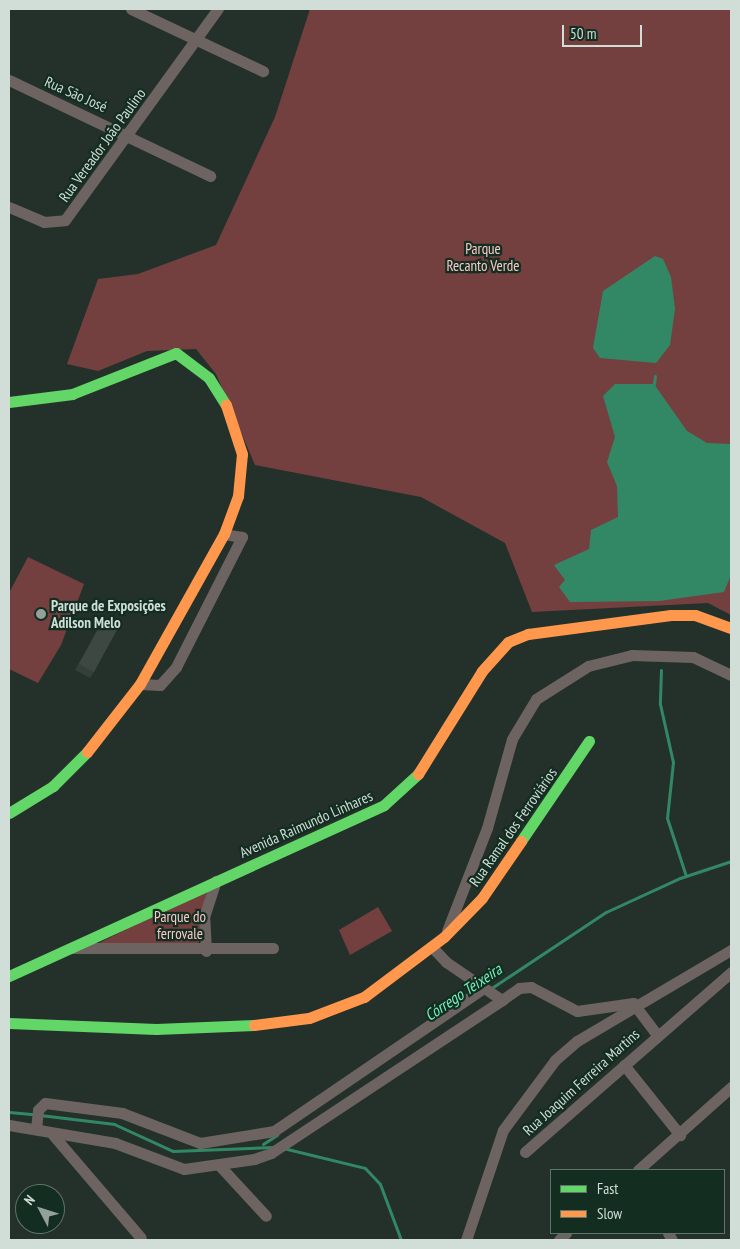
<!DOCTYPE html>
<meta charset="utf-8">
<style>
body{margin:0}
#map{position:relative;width:740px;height:1249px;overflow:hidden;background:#24312b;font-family:"PT Sans Narrow",sans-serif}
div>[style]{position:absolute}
.green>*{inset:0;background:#73403f}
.water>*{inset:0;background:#328865}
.stream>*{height:3px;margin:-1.5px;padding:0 1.5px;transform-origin:1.5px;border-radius:1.5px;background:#328865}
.street>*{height:11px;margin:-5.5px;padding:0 5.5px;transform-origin:5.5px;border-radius:5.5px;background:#6d6462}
.fast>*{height:11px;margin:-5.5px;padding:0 5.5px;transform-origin:5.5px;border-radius:5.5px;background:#63d668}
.slow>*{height:11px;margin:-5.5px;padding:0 5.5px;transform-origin:5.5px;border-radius:5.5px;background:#ff974d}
.wall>*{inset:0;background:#343e3a}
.building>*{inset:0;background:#3d4843}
.dots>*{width:14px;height:14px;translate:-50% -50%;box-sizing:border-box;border:2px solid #142d21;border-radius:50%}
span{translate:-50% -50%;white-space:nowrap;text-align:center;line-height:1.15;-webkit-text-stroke:4.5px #142d21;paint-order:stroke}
.street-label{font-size:15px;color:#d0ded7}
.park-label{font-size:15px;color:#facac8}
.poi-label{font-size:15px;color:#d0ded7;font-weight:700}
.left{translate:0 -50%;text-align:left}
.water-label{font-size:16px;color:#76f2bc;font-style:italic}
.frame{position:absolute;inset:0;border:10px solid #d0ded7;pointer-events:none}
.legend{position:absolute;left:550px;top:1169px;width:175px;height:65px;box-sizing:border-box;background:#142d21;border:1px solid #5f746a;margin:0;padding:6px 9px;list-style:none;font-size:15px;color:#d0ded7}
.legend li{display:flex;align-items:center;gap:10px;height:25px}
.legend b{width:25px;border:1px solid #5f746a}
.north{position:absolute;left:15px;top:1184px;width:50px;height:50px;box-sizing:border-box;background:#142d21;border:1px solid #5f746a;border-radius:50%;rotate:310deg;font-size:14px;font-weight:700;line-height:20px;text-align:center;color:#d0ded7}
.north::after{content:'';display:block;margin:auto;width:18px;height:22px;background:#94a19b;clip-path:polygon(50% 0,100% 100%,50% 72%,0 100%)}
.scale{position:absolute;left:562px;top:25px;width:80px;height:22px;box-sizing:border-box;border:2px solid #d0ded7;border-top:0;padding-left:6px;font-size:15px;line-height:18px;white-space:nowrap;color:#d0ded7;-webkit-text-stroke:4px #142d21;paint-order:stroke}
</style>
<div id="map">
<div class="green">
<i style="clip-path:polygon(310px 9px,731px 9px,731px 615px,708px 603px,532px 612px,505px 543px,421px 497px,255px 465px,216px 374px,196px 349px,147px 351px,98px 371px,67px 364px,98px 279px,138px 274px,216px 245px,275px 117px)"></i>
<i style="clip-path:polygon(28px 557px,84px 584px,61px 645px,38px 683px,9px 669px,9px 593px)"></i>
<i style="clip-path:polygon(207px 889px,198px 946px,97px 944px)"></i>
<i style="clip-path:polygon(378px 907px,392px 931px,350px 955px,339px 930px)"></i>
</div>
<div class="water">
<i style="clip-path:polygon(655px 256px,663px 259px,671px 277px,675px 309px,670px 345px,656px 363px,600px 358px,593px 348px,603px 291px)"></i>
<i style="clip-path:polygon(615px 384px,654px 384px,687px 431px,707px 443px,731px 444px,731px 575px,724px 592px,659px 601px,570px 602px,559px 587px,565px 580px,554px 565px,589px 549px,591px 530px,618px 517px,617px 486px,607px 462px,615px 437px,603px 396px)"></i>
</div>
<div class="stream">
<i style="left:654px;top:384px;width:8px;rotate:-83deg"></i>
<i style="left:661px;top:670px;width:34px;rotate:92deg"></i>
<i style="left:660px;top:704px;width:59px;rotate:77.4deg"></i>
<i style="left:673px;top:762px;width:56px;rotate:96.1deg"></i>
<i style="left:667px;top:818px;width:61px;rotate:71.9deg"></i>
<i style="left:490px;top:989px;width:139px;rotate:-33.6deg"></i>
<i style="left:606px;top:912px;width:81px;rotate:-24.7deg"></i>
<i style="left:680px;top:878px;width:54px;rotate:-18.4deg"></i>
<i style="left:9px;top:1112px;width:25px;rotate:5deg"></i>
<i style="left:40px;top:1115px;width:75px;rotate:6.9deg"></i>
<i style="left:114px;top:1124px;width:65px;rotate:24.6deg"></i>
<i style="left:173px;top:1151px;width:101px;rotate:-2.3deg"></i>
<i style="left:263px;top:1144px;width:17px;rotate:-33deg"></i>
<i style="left:283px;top:1148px;width:84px;rotate:13.7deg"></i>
<i style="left:365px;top:1168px;width:22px;rotate:47deg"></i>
<i style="left:380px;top:1184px;width:60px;rotate:69.4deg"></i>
</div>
<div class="street">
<i style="left:131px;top:9px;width:146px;rotate:25.2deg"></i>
<i style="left:9px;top:80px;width:223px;rotate:25.5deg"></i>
<i style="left:9px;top:207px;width:38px;rotate:23deg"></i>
<i style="left:44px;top:222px;width:21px;rotate:-5deg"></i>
<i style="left:65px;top:220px;width:261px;rotate:-54.1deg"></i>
<i style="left:140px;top:684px;width:20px;rotate:3deg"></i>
<i style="left:160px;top:685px;width:24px;rotate:-48deg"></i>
<i style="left:176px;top:667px;width:146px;rotate:-63.1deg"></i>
<i style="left:242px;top:537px;width:18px;rotate:-171deg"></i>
<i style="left:447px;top:931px;width:110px;rotate:-68.8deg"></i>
<i style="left:487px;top:828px;width:92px;rotate:-74.3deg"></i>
<i style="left:512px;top:739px;width:47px;rotate:-59deg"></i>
<i style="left:536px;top:699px;width:62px;rotate:-32.4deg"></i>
<i style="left:588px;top:666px;width:45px;rotate:-14deg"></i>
<i style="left:632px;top:655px;width:61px;rotate:1.9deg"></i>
<i style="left:693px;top:657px;width:42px;rotate:25.3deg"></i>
<i style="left:432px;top:947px;width:21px;rotate:47deg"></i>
<i style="left:446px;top:962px;width:68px;rotate:34.2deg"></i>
<i style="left:502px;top:1000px;width:21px;rotate:-35deg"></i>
<i style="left:519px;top:988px;width:12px;rotate:-5deg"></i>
<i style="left:531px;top:987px;width:52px;rotate:27.6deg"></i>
<i style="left:577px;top:1011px;width:57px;rotate:-8.1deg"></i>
<i style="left:633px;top:1003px;width:38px;rotate:53deg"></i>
<i style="left:73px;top:948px;width:200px"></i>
<i style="left:206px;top:951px;width:34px;rotate:-93deg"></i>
<i style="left:204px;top:917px;width:38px;rotate:-72deg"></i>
<i style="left:624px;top:1065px;width:90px;rotate:51.3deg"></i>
<i style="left:9px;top:1125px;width:108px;rotate:9.6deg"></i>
<i style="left:115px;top:1143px;width:74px;rotate:20.6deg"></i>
<i style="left:184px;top:1169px;width:71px;rotate:-8.1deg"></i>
<i style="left:254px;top:1159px;width:18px;rotate:-19deg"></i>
<i style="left:271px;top:1153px;width:277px;rotate:-33.5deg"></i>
<i style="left:36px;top:1129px;width:19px;rotate:-84deg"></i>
<i style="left:38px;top:1110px;width:10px;rotate:-45deg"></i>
<i style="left:45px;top:1103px;width:78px;rotate:7.4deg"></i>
<i style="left:122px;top:1113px;width:84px;rotate:21deg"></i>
<i style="left:200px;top:1143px;width:75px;rotate:-9.2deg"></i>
<i style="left:274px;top:1131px;width:252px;rotate:-34.3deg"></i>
<i style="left:53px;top:1135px;width:135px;rotate:49.5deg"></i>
<i style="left:525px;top:1152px;width:274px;rotate:-41.1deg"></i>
<i style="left:219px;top:1165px;width:69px;rotate:47.3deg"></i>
<i style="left:638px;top:1170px;width:125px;rotate:-41.7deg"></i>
<i style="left:668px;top:1233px;width:8px;rotate:60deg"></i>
<i style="left:466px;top:1240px;width:116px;rotate:-71.4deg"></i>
<i style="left:503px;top:1130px;width:87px;rotate:-53.4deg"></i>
<i style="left:555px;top:1060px;width:29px;rotate:-41deg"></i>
<i style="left:577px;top:1041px;width:179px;rotate:-30.6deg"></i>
<i style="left:559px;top:1240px;width:10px;rotate:-45deg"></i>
</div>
<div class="fast">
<i style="left:9px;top:402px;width:64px;rotate:-7.2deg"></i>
<i style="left:72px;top:394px;width:112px;rotate:-21.5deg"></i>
<i style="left:176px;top:353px;width:41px;rotate:37.1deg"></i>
<i style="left:209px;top:378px;width:32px;rotate:58deg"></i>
<i style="left:9px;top:813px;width:52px;rotate:-31.5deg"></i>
<i style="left:53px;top:786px;width:48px;rotate:-45deg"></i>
<i style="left:521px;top:841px;width:121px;rotate:-55.8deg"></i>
<i style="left:9px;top:976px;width:412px;rotate:-24.5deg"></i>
<i style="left:384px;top:805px;width:46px;rotate:-42.4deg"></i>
<i style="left:9px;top:1023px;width:147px;rotate:2.3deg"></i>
<i style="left:156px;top:1029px;width:98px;rotate:-2.3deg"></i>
</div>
<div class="slow">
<i style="left:87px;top:752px;width:86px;rotate:-52.1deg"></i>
<i style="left:140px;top:684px;width:172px;rotate:-60.8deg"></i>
<i style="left:224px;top:534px;width:40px;rotate:-69.8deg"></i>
<i style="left:238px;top:496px;width:42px;rotate:-84.6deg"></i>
<i style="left:242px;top:454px;width:52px;rotate:-108.1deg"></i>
<i style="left:418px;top:774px;width:121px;rotate:-58.1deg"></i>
<i style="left:482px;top:671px;width:39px;rotate:-48deg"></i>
<i style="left:508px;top:642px;width:22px;rotate:-22deg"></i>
<i style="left:528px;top:634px;width:144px;rotate:-7.6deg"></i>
<i style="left:671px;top:615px;width:24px"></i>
<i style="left:695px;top:615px;width:38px;rotate:20deg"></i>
<i style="left:254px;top:1025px;width:55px;rotate:-7.3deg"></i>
<i style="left:309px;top:1018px;width:59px;rotate:-20.9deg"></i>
<i style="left:364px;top:997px;width:100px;rotate:-36.9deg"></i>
<i style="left:444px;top:937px;width:54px;rotate:-45.7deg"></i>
<i style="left:482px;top:898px;width:69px;rotate:-55.6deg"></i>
</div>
<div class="wall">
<i style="clip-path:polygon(103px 620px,94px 672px,90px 678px,75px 670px,99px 627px)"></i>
</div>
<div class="building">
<i style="clip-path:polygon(103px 620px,118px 628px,94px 672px,79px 664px)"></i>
</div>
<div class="dots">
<i style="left:41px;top:614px;background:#94a19b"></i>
</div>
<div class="street-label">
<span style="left:76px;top:94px;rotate:24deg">Rua São José</span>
<span style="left:102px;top:145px;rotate:-54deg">Rua Vereador João Paulino</span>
<span style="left:306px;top:824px;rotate:-24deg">Avenida Raimundo Linhares</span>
<span style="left:513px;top:827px;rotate:-55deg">Rua Ramal dos Ferroviários</span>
<span style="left:581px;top:1082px;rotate:-42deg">Rua Joaquim Ferreira Martins</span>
</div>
<div class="park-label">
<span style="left:483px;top:257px">Parque<br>Recanto Verde</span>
<span style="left:180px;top:925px">Parque do<br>ferrovale</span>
</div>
<div class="poi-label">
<span class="left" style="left:51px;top:614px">Parque de Exposições<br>Adilson Melo</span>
</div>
<div class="water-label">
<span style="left:463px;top:992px;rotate:-34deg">Córrego Teixeira</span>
</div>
<div class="frame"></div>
<ul class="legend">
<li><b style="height:6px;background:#63d668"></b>Fast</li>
<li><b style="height:6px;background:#ff974d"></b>Slow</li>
</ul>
<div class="north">N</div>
<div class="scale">50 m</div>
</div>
